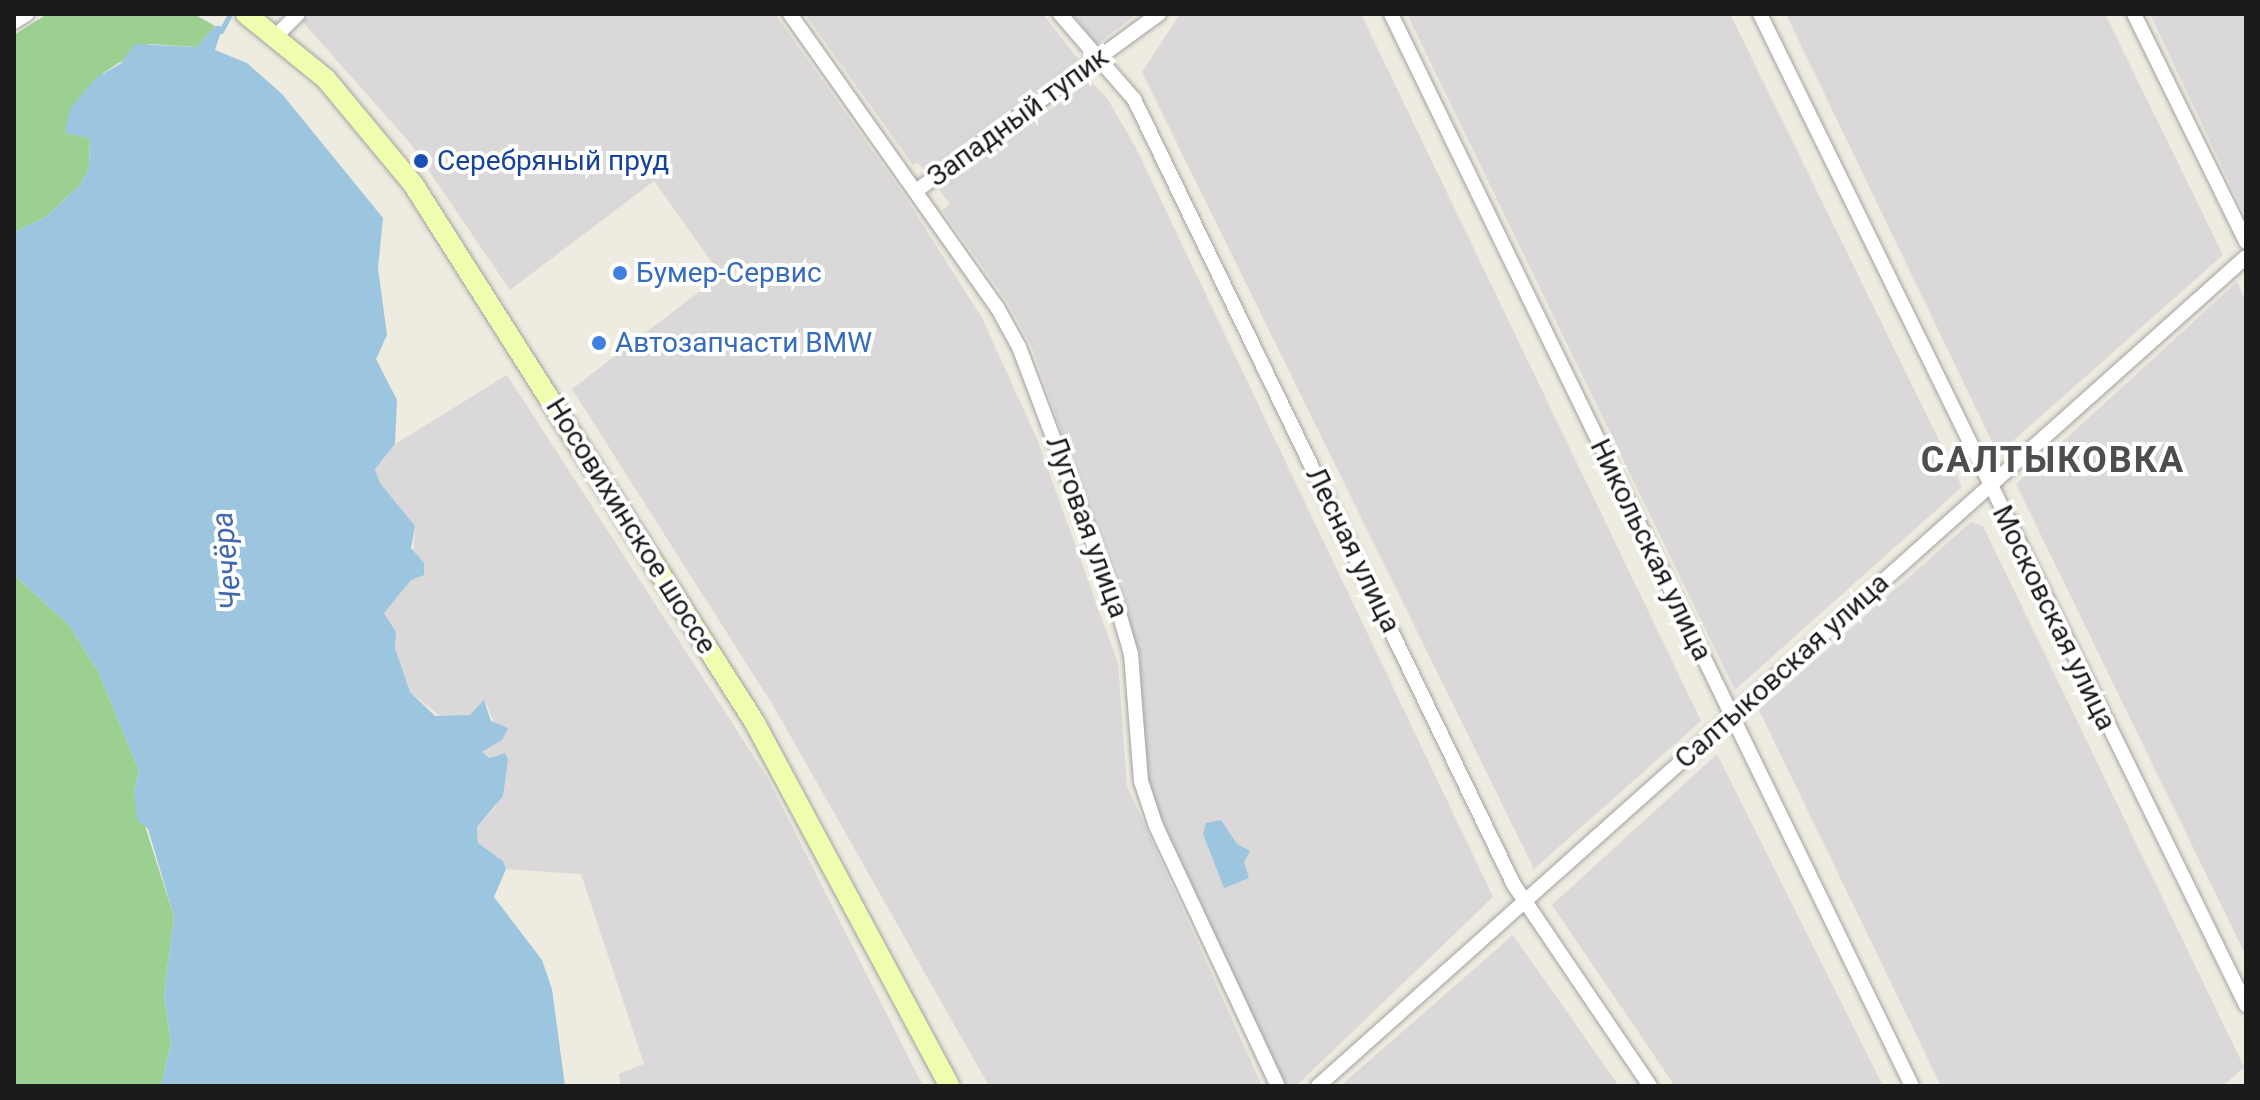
<!DOCTYPE html>
<meta charset="utf-8">
<style>
body{margin:0}
#map{position:relative;width:2260px;height:1100px;overflow:hidden;background:#eeebe0;font-family:Roboto,sans-serif}
div>[style]{position:absolute}
.residential>*{inset:0;background:#dad8d8}
.forest>*{inset:0;background:#9bd091}
.water>*{inset:0;background:#9cc6df}
.stream>*{height:5px;margin:-2.5px;padding:0 2.5px;transform-origin:2.5px;border-radius:2.5px;background:#9cc6df}
.roads{filter:drop-shadow(0 0 2px #a2a2a2) drop-shadow(0 0 2px #a2a2a2)}
.street>*{height:14px;margin:-7px;padding:0 7px;transform-origin:7px;border-radius:7px;background:#fff}
.secondary>*{height:20px;margin:-10px;padding:0 10px;transform-origin:10px;border-radius:10px;background:#eefeae}
.dots>*{width:22px;height:22px;translate:-50% -50%;box-sizing:border-box;border:4px solid #fff;border-radius:50%}
span{translate:-50% -50%;white-space:nowrap;text-align:center;line-height:1.15;-webkit-text-stroke:8px #fff;paint-order:stroke}
.street-label{font-size:28px;color:#1b1b1b}
.transit-label{font-size:28px;color:#164399}
.left{translate:0 -50%;text-align:left}
.shop-label{font-size:28px;color:#366cbe}
.water-label{font-size:30px;color:#4269b0;font-style:italic}
.district-label{font-size:36px;color:#4e4e4e;font-weight:700;letter-spacing:2px}
.frame{position:absolute;inset:0;border:16px solid #1b1b1b;pointer-events:none}
</style>
<div id="map">
<div class="residential">
<i style="clip-path:polygon(314px 14px,775px 14px,906px 198px,982px 318px,1037px 439px,1118px 663px,1127px 786px,1262px 1086px,989px 1086px,774px 707px,572px 389px,721px 275px,654px 181px,510px 290px,410px 143px,302px 21px)"></i>
<i style="clip-path:polygon(805px 14px,1043px 14px,1078px 59px,925px 171px,917px 162px,913px 165px)"></i>
<i style="clip-path:polygon(1073px 14px,1137px 14px,1096px 45px)"></i>
<i style="clip-path:polygon(1180px 14px,1361px 14px,1701px 721px,1534px 869px,1142px 72px)"></i>
<i style="clip-path:polygon(1407px 14px,1730px 14px,1962px 487px,1735px 690px)"></i>
<i style="clip-path:polygon(1786px 14px,2105px 14px,2223px 255px,1998px 454px)"></i>
<i style="clip-path:polygon(2150px 14px,2246px 14px,2246px 217px)"></i>
<i style="clip-path:polygon(1090px 81px,1107px 98px,1136px 148px,1493px 897px,1296px 1086px,1284px 1086px,1160px 816px,1144px 772px,1140px 655px,1032px 347px,1007px 301px,942px 210px,950px 204px,938px 188px)"></i>
<i style="clip-path:polygon(2237px 282px,2246px 301px,2246px 956px,2016px 484px)"></i>
<i style="clip-path:polygon(507px 375px,767px 777px,923px 1086px,621px 1086px,619px 1074px,644px 1064px,581px 874px,506px 869px,503px 861px,478px 843px,477px 827px,496px 806px,498px 754px,489px 758px,482px 752px,496px 744px,495px 725px,486px 703px,470px 715px,444px 719px,410px 692px,395px 648px,396px 632px,384px 613px,411px 579px,415px 526px,380px 483px,375px 469px,395px 444px)"></i>
<i style="clip-path:polygon(1971px 522px,1983px 526px,2244px 1067px,2223px 1086px,1941px 1086px,1759px 710px)"></i>
<i style="clip-path:polygon(1717px 754px,1883px 1086px,1675px 1086px,1552px 905px)"></i>
<i style="clip-path:polygon(1513px 935px,1619px 1086px,1340px 1086px,1425px 1012px)"></i>
</div>
<div class="forest">
<i style="clip-path:polygon(47px 14px,194px 14px,215px 26px,197px 47px,149px 44px,103px 73px,66px 132px,90px 138px,89px 167px,81px 184px,46px 217px,14px 232px,14px 35px)"></i>
<i style="clip-path:polygon(14px 575px,69px 625px,99px 673px,139px 771px,134px 791px,174px 917px,164px 995px,171px 1043px,161px 1086px,14px 1086px)"></i>
</div>
<div class="water">
<i style="clip-path:polygon(215px 26px,223px 26px,215px 50px,247px 63px,282px 94px,383px 218px,378px 268px,387px 335px,376px 359px,397px 400px,395px 444px,375px 469px,380px 483px,415px 526px,411px 548px,424px 563px,424px 575px,411px 580px,384px 613px,396px 632px,395px 648px,410px 692px,435px 716px,470px 715px,484px 700px,491px 721px,508px 728px,502px 740px,482px 752px,489px 758px,505px 753px,508px 760px,503px 796px,477px 827px,478px 843px,503px 861px,506px 869px,494px 897px,542px 960px,552px 989px,565px 1086px,161px 1086px,171px 1043px,164px 995px,174px 917px,148px 829px,137px 820px,134px 791px,139px 771px,99px 673px,69px 625px,14px 575px,14px 232px,46px 217px,81px 184px,89px 167px,90px 138px,65px 133px,70px 108px,97px 77px,120px 64px,135px 44px,197px 47px)"></i>
<i style="clip-path:polygon(1221px 820px,1237px 844px,1250px 851px,1244px 862px,1249px 878px,1224px 888px,1203px 834px,1206px 823px)"></i>
</div>
<div class="stream">
<i style="left:221px;top:31px;width:19px;rotate:-62deg"></i>
</div>
<div class="roads">
<div class="street">
<i style="left:790px;top:14px;width:359px;rotate:54.8deg"></i>
<i style="left:997px;top:307px;width:46px;rotate:61.2deg"></i>
<i style="left:1019px;top:347px;width:280px;rotate:69.3deg"></i>
<i style="left:1118px;top:609px;width:47px;rotate:73.9deg"></i>
<i style="left:1131px;top:654px;width:127px;rotate:85.5deg"></i>
<i style="left:1141px;top:781px;width:47px;rotate:71.6deg"></i>
<i style="left:1156px;top:826px;width:287px;rotate:64.9deg"></i>
<i style="left:1060px;top:14px;width:113px;rotate:49deg"></i>
<i style="left:1134px;top:99px;width:873px;rotate:64.2deg"></i>
<i style="left:1514px;top:885px;width:243px;rotate:55.9deg"></i>
<i style="left:1391px;top:14px;width:1192px;rotate:64.08deg"></i>
<i style="left:1760px;top:14px;width:1104px;rotate:63.88deg"></i>
<i style="left:2134px;top:14px;width:254px;rotate:63.8deg"></i>
<i style="left:14px;top:22px;width:15px;rotate:-32deg"></i>
<i style="left:277px;top:35px;width:30px;rotate:-45deg"></i>
<i style="left:916px;top:191px;width:301px;rotate:-36.1deg"></i>
<i style="left:1318px;top:1086px;width:1244px;rotate:-41.78deg"></i>
</div>
<div class="secondary">
<i style="left:246px;top:14px;width:103px;rotate:39.1deg"></i>
<i style="left:326px;top:79px;width:136px;rotate:50.4deg"></i>
<i style="left:413px;top:184px;width:638px;rotate:57.6deg"></i>
<i style="left:755px;top:723px;width:412px;rotate:61.8deg"></i>
</div>
</div>
<div class="dots">
<i style="left:421px;top:161px;background:#1a4fb4"></i>
<i style="left:620px;top:273px;background:#3f7fe0"></i>
<i style="left:599px;top:343px;background:#3f7fe0"></i>
</div>
<div class="street-label">
<span style="left:1018px;top:117px;rotate:-36deg">Западный тупик</span>
<span style="left:631px;top:526px;rotate:58deg">Носовихинское шоссе</span>
<span style="left:1087px;top:527px;rotate:70deg">Луговая улица</span>
<span style="left:1353px;top:550px;rotate:64deg">Лесная улица</span>
<span style="left:1651px;top:550px;rotate:64deg">Никольская улица</span>
<span style="left:2054px;top:618px;rotate:64deg">Московская улица</span>
<span style="left:1782px;top:671px;rotate:-42deg">Салтыковская улица</span>
</div>
<div class="transit-label">
<span class="left" style="left:437px;top:161px">Серебряный пруд</span>
</div>
<div class="shop-label">
<span class="left" style="left:636px;top:273px">Бумер-Сервис</span>
<span class="left" style="left:615px;top:343px">Автозапчасти BMW</span>
</div>
<div class="water-label">
<span style="left:227px;top:561px;rotate:-96deg">Чечёра</span>
</div>
<div class="district-label">
<span style="left:2053px;top:461px">САЛТЫКОВКА</span>
</div>
<div class="frame"></div>
</div>
